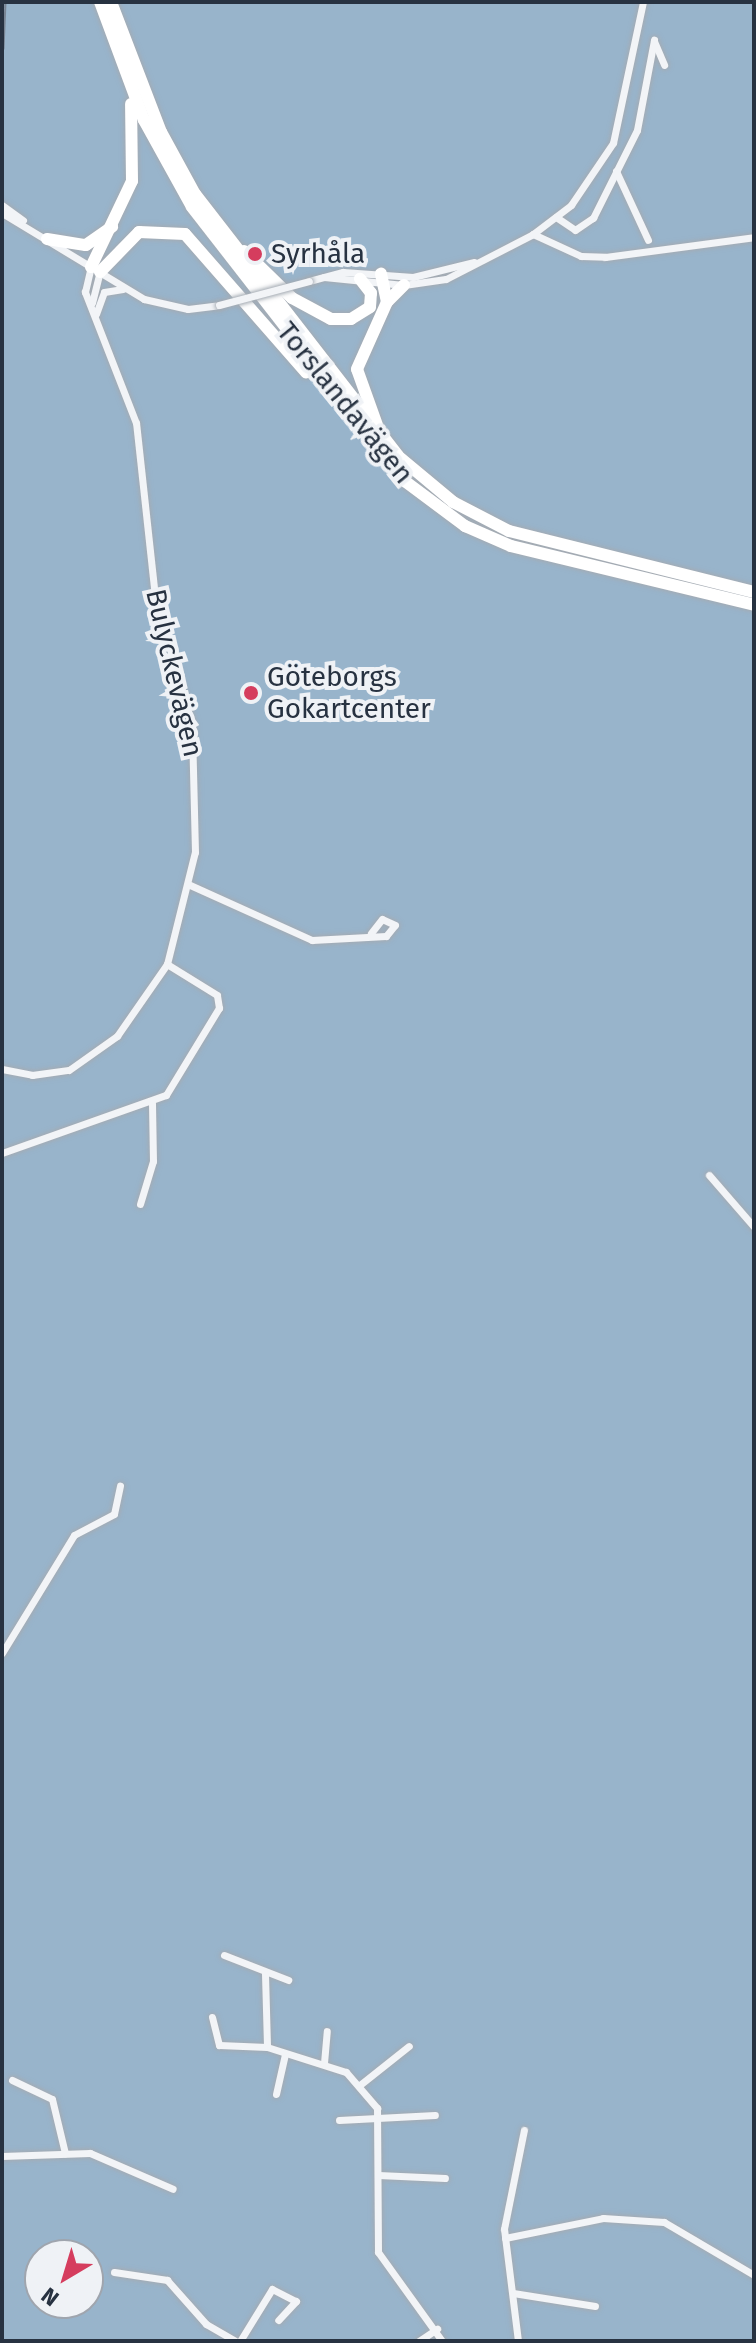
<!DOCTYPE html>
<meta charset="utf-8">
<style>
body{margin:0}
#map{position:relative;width:756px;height:2343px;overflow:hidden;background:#dfe4e9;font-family:"Fira Sans",sans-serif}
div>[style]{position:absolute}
.water>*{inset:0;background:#98b4cb}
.roads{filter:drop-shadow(0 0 2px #a4abb3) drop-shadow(0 0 2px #a4abb3)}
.street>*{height:7px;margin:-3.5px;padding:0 3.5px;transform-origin:3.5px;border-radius:3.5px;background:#f2f4f7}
.primary>*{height:12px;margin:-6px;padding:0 6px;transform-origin:6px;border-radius:6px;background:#fff}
.rail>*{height:5px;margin-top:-2.5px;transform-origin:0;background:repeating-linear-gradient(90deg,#eff2f6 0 6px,#788493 0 12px);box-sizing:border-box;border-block:2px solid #788493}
.bridges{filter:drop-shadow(0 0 2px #a4abb3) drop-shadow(0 0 2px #a4abb3)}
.street-bridge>*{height:7px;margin:-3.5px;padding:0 3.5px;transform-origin:3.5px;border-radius:3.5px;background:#f2f4f7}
.dots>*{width:22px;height:22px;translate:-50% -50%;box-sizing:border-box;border:4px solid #eff2f6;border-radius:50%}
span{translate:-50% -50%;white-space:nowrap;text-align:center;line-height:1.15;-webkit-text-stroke:8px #eff2f6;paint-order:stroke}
.poi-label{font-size:28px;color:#273241}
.left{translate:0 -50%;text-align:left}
.street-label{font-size:28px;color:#273241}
.frame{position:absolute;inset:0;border:4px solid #273241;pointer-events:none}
.north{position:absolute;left:24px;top:2239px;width:80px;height:80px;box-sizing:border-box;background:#eff2f6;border:2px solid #9fa5ae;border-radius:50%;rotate:218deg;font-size:22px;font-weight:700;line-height:32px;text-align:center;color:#273241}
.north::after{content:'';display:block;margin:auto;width:28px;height:36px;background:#d53d5e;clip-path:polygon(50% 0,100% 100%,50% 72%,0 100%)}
</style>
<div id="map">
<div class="water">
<i style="clip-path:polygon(evenodd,2px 2px,754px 2px,754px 2341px,2px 2341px,2px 2px,40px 2255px,88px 2255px,88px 2303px,40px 2303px,40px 2255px)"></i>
</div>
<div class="roads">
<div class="street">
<i style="left:654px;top:41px;width:26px;rotate:67deg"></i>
<i style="left:616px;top:171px;width:76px;rotate:65.1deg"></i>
<i style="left:2px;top:205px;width:26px;rotate:36deg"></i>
<i style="left:2px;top:213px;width:166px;rotate:31.2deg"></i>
<i style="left:144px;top:299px;width:45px;rotate:12.8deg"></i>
<i style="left:188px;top:309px;width:31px;rotate:-7deg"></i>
<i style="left:556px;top:217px;width:23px;rotate:34deg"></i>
<i style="left:575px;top:230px;width:22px;rotate:-34deg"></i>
<i style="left:593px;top:218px;width:98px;rotate:-63.4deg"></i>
<i style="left:637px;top:130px;width:92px;rotate:-79.3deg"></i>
<i style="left:533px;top:234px;width:53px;rotate:24.6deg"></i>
<i style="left:581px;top:256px;width:24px;rotate:2deg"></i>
<i style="left:605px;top:257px;width:150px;rotate:-7.6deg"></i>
<i style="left:324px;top:277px;width:80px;rotate:5.7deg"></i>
<i style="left:404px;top:285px;width:42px;rotate:-8.1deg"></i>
<i style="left:446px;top:279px;width:98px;rotate:-27.3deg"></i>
<i style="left:533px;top:234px;width:48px;rotate:-37.3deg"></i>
<i style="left:571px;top:205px;width:75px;rotate:-55.9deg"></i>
<i style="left:613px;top:143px;width:144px;rotate:-78deg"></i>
<i style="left:309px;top:281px;width:35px;rotate:-15deg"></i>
<i style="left:343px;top:272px;width:70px;rotate:4.1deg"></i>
<i style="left:413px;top:277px;width:63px;rotate:-13.8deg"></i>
<i style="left:92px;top:303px;width:32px;rotate:-76deg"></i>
<i style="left:96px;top:314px;width:23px;rotate:-70deg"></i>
<i style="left:104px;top:292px;width:19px;rotate:-9deg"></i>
<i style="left:190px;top:885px;width:134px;rotate:24.3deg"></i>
<i style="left:312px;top:940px;width:74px;rotate:-3.1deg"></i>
<i style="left:386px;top:936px;width:14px;rotate:-51deg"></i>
<i style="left:395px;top:925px;width:14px;rotate:-155deg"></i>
<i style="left:382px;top:919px;width:18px;rotate:128deg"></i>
<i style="left:2px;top:1069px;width:31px;rotate:11deg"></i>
<i style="left:32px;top:1075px;width:37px;rotate:-8deg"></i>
<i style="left:69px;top:1070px;width:59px;rotate:-35.3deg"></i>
<i style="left:117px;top:1036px;width:88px;rotate:-55.2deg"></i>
<i style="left:167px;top:964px;width:115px;rotate:-76deg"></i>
<i style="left:195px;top:852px;width:127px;rotate:-91.4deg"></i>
<i style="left:192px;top:725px;width:133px;rotate:-106.1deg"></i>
<i style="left:155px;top:597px;width:175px;rotate:-96.2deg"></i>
<i style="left:136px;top:423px;width:141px;rotate:-111.3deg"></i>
<i style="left:85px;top:292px;width:26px;rotate:-77deg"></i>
<i style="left:2px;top:1153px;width:174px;rotate:-19.5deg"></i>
<i style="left:166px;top:1095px;width:102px;rotate:-58.7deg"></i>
<i style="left:219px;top:1008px;width:13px;rotate:-99deg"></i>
<i style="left:217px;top:995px;width:59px;rotate:-148.2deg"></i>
<i style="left:709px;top:1175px;width:69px;rotate:49.1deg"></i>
<i style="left:140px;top:1204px;width:45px;rotate:-73.2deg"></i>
<i style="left:153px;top:1161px;width:58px;rotate:-91deg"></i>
<i style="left:2px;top:1653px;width:138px;rotate:-58.6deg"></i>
<i style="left:74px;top:1535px;width:45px;rotate:-27.7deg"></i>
<i style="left:114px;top:1514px;width:29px;rotate:-78deg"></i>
<i style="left:224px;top:1955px;width:69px;rotate:21.3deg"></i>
<i style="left:265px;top:1974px;width:73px;rotate:88.4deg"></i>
<i style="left:267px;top:2047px;width:83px;rotate:17.6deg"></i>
<i style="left:346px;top:2072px;width:48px;rotate:49.3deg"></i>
<i style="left:377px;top:2108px;width:144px;rotate:89.6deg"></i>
<i style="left:378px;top:2252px;width:110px;rotate:54.3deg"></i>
<i style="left:212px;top:2017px;width:29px;rotate:76deg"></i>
<i style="left:219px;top:2045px;width:48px;rotate:2.4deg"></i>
<i style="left:324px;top:2063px;width:32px;rotate:-85deg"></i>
<i style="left:12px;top:2080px;width:44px;rotate:25.4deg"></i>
<i style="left:52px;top:2099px;width:56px;rotate:76.5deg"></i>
<i style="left:361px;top:2084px;width:61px;rotate:-38.4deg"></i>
<i style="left:276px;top:2094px;width:41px;rotate:-77.3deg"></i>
<i style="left:339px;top:2120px;width:96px;rotate:-3deg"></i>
<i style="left:2px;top:2156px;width:88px;rotate:-2deg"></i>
<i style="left:90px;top:2153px;width:90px;rotate:23.4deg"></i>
<i style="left:378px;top:2175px;width:67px;rotate:2.6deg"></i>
<i style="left:505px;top:2238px;width:100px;rotate:-11.5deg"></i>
<i style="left:603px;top:2218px;width:61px;rotate:3.8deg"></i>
<i style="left:664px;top:2222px;width:104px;rotate:30.5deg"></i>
<i style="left:114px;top:2272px;width:54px;rotate:8.6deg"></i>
<i style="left:167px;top:2280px;width:59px;rotate:48.4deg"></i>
<i style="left:206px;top:2324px;width:34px;rotate:30deg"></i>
<i style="left:513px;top:2293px;width:83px;rotate:9deg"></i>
<i style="left:240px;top:2341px;width:61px;rotate:-58.4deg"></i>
<i style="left:272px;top:2289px;width:27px;rotate:27deg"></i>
<i style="left:296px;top:2301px;width:26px;rotate:133deg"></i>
<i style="left:419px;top:2341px;width:22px;rotate:-34deg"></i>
<i style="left:518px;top:2341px;width:113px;rotate:-97.1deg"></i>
<i style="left:504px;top:2229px;width:101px;rotate:-78.6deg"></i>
</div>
<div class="primary">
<i style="left:100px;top:2px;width:126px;rotate:69.6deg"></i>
<i style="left:144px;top:120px;width:99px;rotate:61.1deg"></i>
<i style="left:192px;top:207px;width:348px;rotate:52.1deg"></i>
<i style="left:406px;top:482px;width:74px;rotate:36.7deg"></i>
<i style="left:465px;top:526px;width:50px;rotate:23.5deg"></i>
<i style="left:511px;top:546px;width:250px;rotate:13.6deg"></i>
<i style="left:111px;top:2px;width:139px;rotate:69deg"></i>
<i style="left:161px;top:132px;width:71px;rotate:61.3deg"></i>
<i style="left:195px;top:194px;width:331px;rotate:52.2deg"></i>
<i style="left:398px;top:456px;width:72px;rotate:39.9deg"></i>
<i style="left:453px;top:502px;width:63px;rotate:27.4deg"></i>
<i style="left:509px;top:531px;width:252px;rotate:14deg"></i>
<i style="left:47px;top:239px;width:39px;rotate:9deg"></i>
<i style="left:86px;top:245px;width:32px;rotate:-35deg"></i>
<i style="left:244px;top:251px;width:67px;rotate:44.4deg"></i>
<i style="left:292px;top:298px;width:44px;rotate:28.3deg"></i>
<i style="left:331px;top:319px;width:20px"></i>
<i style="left:351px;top:319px;width:22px;rotate:-32deg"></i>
<i style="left:370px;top:307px;width:14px;rotate:-86deg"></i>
<i style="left:371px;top:293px;width:18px;rotate:-128deg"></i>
<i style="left:91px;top:267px;width:95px;rotate:-64.5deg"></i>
<i style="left:132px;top:181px;width:77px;rotate:-90.7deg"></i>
<i style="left:100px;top:272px;width:56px;rotate:-45.7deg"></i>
<i style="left:139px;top:232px;width:46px;rotate:2.5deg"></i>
<i style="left:185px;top:234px;width:184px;rotate:48.8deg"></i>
<i style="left:387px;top:302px;width:24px;rotate:-45deg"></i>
<i style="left:377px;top:425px;width:59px;rotate:-109.7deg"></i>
<i style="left:357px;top:369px;width:73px;rotate:-65.9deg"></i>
<i style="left:387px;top:302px;width:29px;rotate:-102deg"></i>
</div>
</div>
<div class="rail">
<i style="left:2px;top:49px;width:47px;rotate:-87.6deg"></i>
</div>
<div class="bridges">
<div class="street-bridge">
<i style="left:219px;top:305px;width:93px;rotate:-14.9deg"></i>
</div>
</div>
<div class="dots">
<i style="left:255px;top:254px;background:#d53d5e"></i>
<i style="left:251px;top:693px;background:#d53d5e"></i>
</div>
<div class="poi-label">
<span class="left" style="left:271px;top:254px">Syrhåla</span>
<span class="left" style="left:267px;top:693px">Göteborgs<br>Gokartcenter</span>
</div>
<div class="street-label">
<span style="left:345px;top:403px;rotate:51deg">Torslandavägen</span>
<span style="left:174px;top:673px;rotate:77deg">Bulyckevägen</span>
</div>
<div class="frame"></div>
<div class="north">N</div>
</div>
